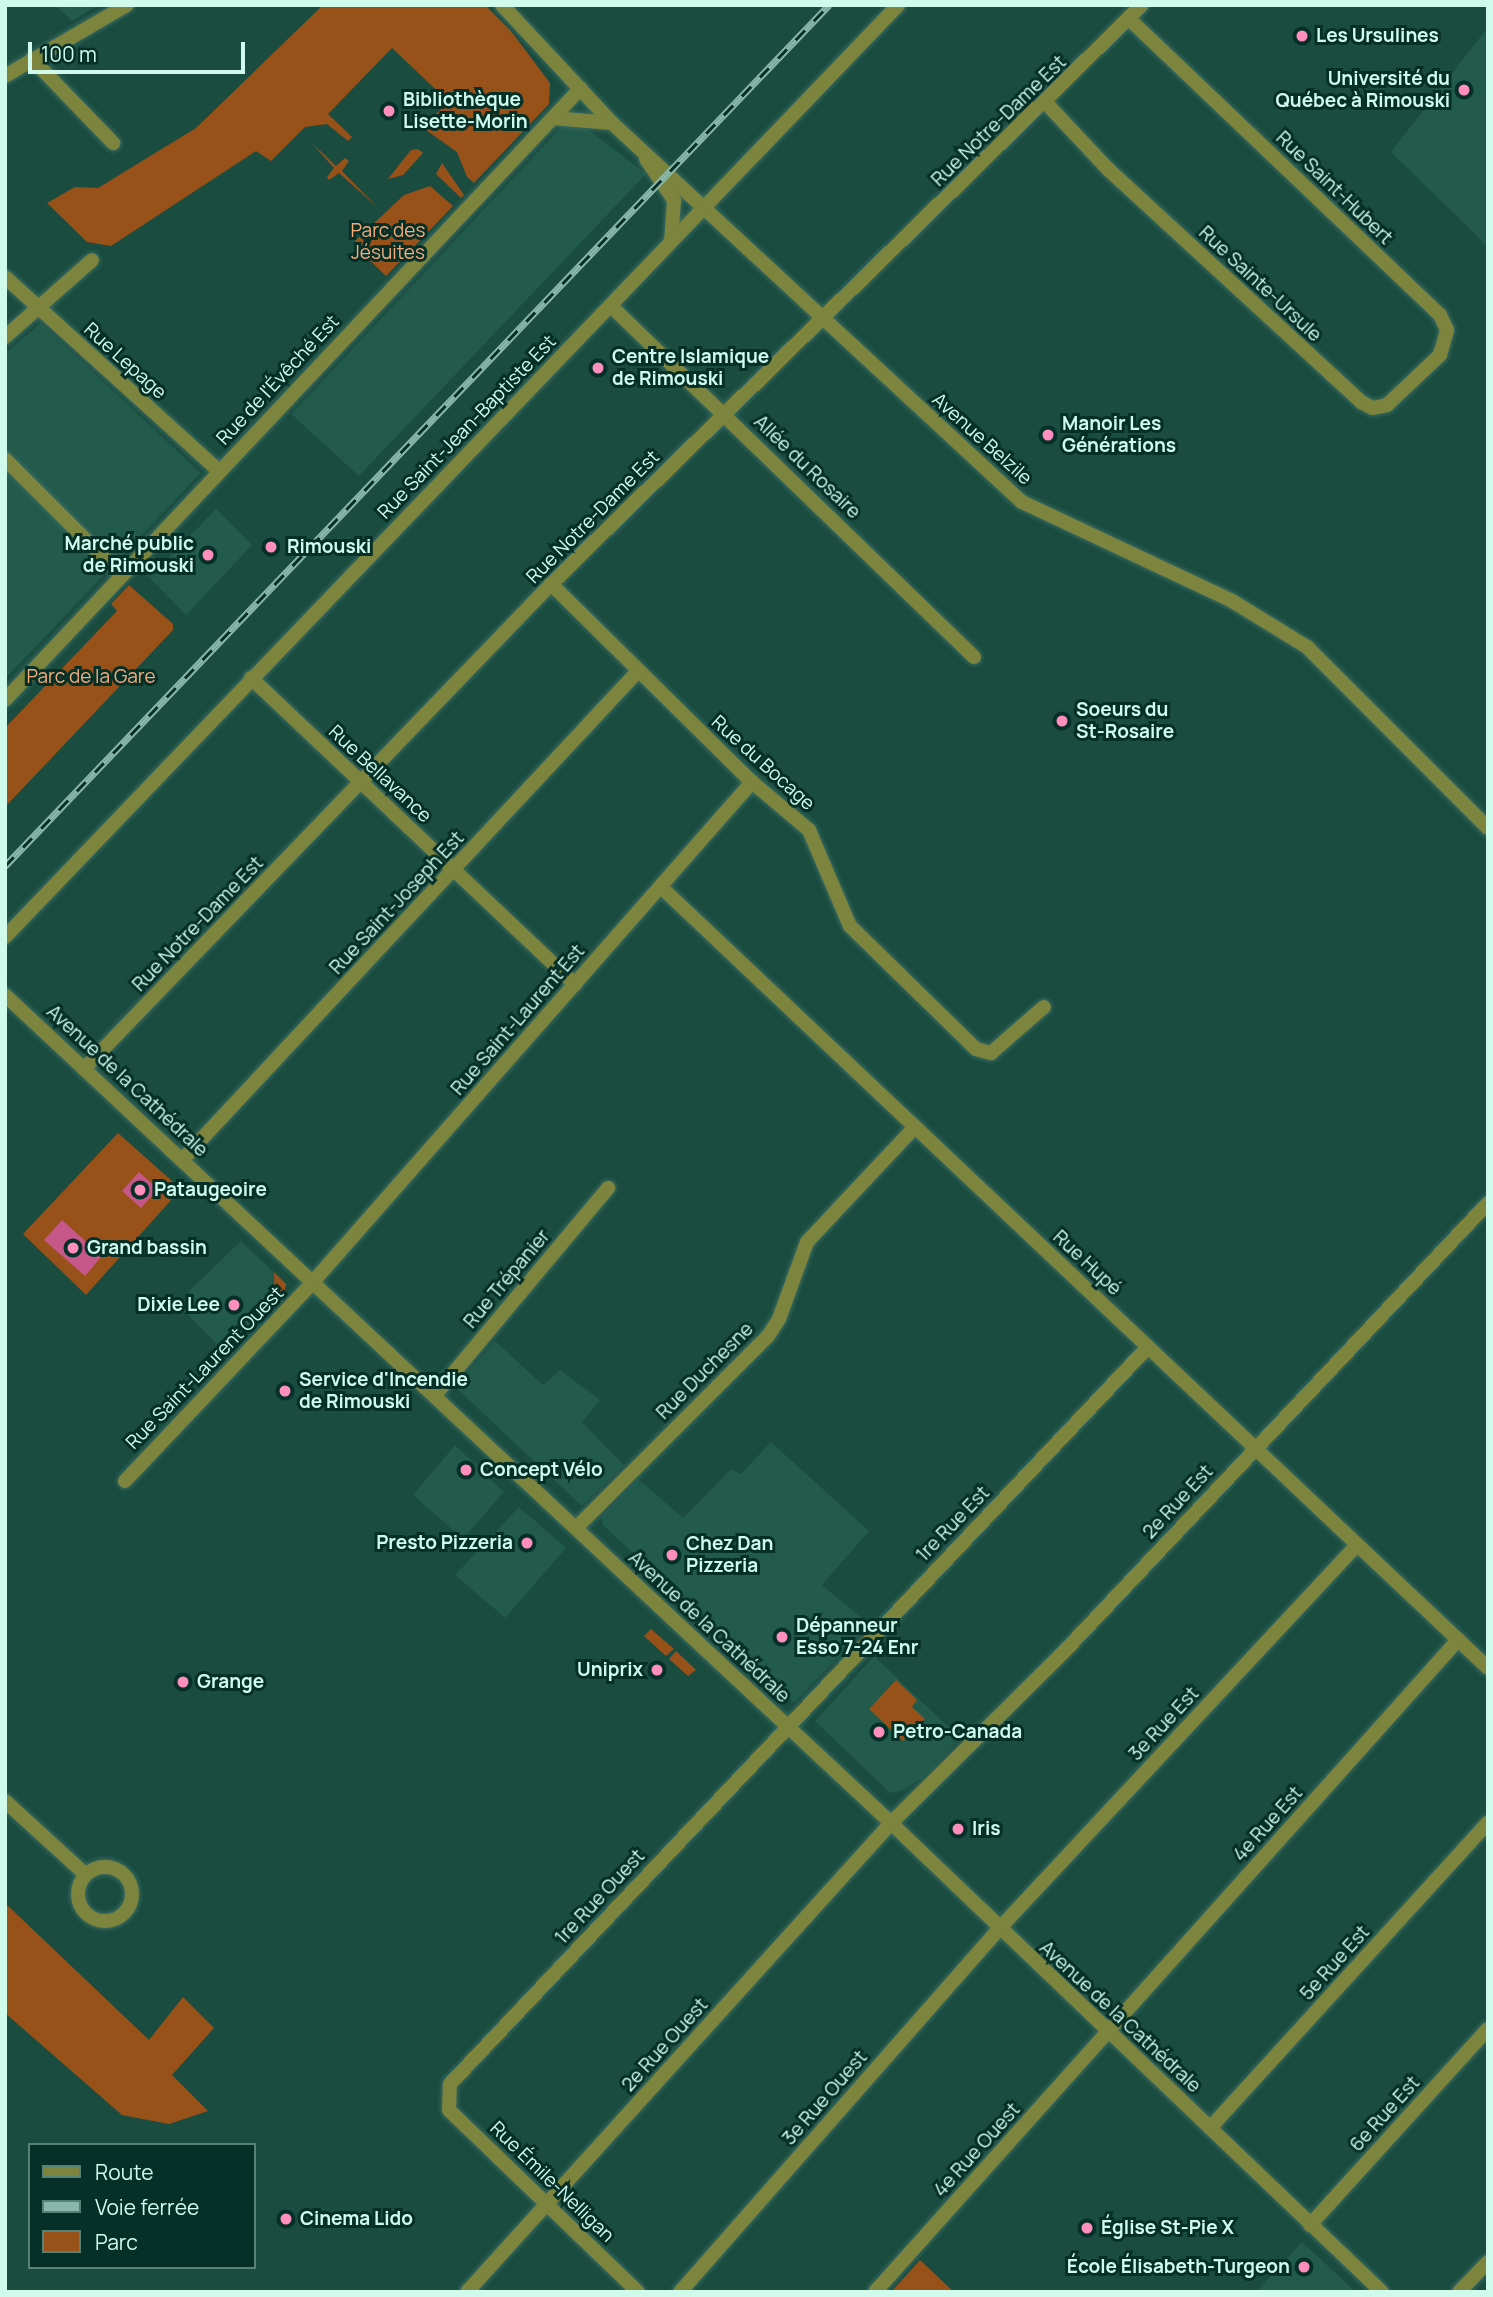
<!DOCTYPE html>
<meta charset="utf-8">
<style>
body{margin:0}
#map{position:relative;width:1493px;height:2297px;overflow:hidden;background:#1a4c40;font-family:Manrope,sans-serif}
div>[style]{position:absolute}
.built>*{inset:0;background:#225a4c}
.green>*{inset:0;background:#985119}
.water>*{inset:0;background:#c55789}
.roads{filter:drop-shadow(0 0 2px #3b6b5f) drop-shadow(0 0 2px #3b6b5f)}
.minor>*{height:14px;margin:-7px;padding:0 7px;transform-origin:7px;border-radius:7px;background:#7d843d}
.minor>.ring{margin:-7px;padding:0;box-sizing:content-box;background:none;border:14px solid #7d843d;border-radius:50%}
.rail>*{height:7px;margin-top:-3.5px;transform-origin:0;background:repeating-linear-gradient(90deg,#063027 0 13px,#89b7a9 0 26px);box-sizing:border-box;border-block:2px solid #89b7a9}
.dots>*{width:19px;height:19px;translate:-50% -50%;box-sizing:border-box;border:4px solid #063027;border-radius:50%}
span{translate:-50% -50%;white-space:nowrap;text-align:center;line-height:1.15;-webkit-text-stroke:6px #063027;paint-order:stroke}
.poi-label{font-size:19px;color:#cffaec;font-weight:700}
.left{translate:0 -50%;text-align:left}
.right{translate:-100% -50%;text-align:right}
.street-label{font-size:19px;color:#cffaec}
.park-label{font-size:19px;color:#f5ab7a}
.frame{position:absolute;inset:0;border:7px solid #cffaec;pointer-events:none}
.legend{position:absolute;left:28px;top:2143px;width:228px;height:126px;box-sizing:border-box;background:#063027;border:2px solid #568176;margin:0;padding:9px 12px;list-style:none;font-size:21px;color:#cffaec}
.legend li{display:flex;align-items:center;gap:14px;height:35px}
.legend b{width:35px;border:2px solid #568176}
.scale{position:absolute;left:28px;top:42px;width:217px;height:32px;box-sizing:border-box;border:4px solid #cffaec;border-top:0;padding-left:9px;font-size:21px;line-height:24px;white-space:nowrap;color:#cffaec;-webkit-text-stroke:5px #063027;paint-order:stroke}
</style>
<div id="map">
<div class="built">
<i style="clip-path:polygon(55px 5px,99px 5px,72px 21px)"></i>
<i style="clip-path:polygon(1488px 27px,1488px 247px,1391px 152px)"></i>
<i style="clip-path:polygon(565px 123px,585px 127px,646px 174px,359px 476px,291px 414px)"></i>
<i style="clip-path:polygon(41px 323px,201px 473px,5px 679px,5px 353px)"></i>
<i style="clip-path:polygon(216px 509px,252px 545px,186px 615px,146px 574px,154px 565px,159px 568px)"></i>
<i style="clip-path:polygon(241px 1241px,286px 1284px,284px 1295px,225px 1352px,181px 1308px,193px 1296px,188px 1292px)"></i>
<i style="clip-path:polygon(495px 1341px,543px 1385px,560px 1370px,600px 1400px,582px 1422px,624px 1465px,582px 1506px,455px 1387px)"></i>
<i style="clip-path:polygon(771px 1442px,869px 1531px,822px 1585px,870px 1625px,794px 1703px,603px 1525px,601px 1517px,638px 1479px,683px 1518px,731px 1469px,741px 1474px)"></i>
<i style="clip-path:polygon(455px 1445px,504px 1492px,463px 1539px,413px 1495px)"></i>
<i style="clip-path:polygon(519px 1507px,566px 1548px,505px 1618px,455px 1575px)"></i>
<i style="clip-path:polygon(874px 1656px,960px 1738px,930px 1772px,904px 1790px,890px 1793px,815px 1721px)"></i>
<i style="clip-path:polygon(1302px 2242px,1356px 2292px,1256px 2292px)"></i>
</div>
<div class="green">
<i style="clip-path:polygon(323px 5px,485px 5px,511px 31px,550px 83px,549px 104px,474px 183px,467px 177px,457px 152px,423px 128px,448px 101px,392px 48px,328px 114px,352px 137px,348px 141px,327px 124px,305px 127px,271px 161px,256px 151px,111px 246px,87px 242px,47px 203px,75px 187px,98px 188px,196px 128px)"></i>
<i style="clip-path:polygon(310px 141px,336px 166px,345px 158px,349px 161px,342px 171px,376px 206px,339px 173px,329px 180px,327px 177px,334px 168px)"></i>
<i style="clip-path:polygon(418px 149px,423px 153px,403px 175px,388px 179px,411px 150px)"></i>
<i style="clip-path:polygon(442px 163px,464px 195px,461px 198px,436px 174px)"></i>
<i style="clip-path:polygon(430px 186px,453px 206px,386px 276px,355px 246px,355px 241px,404px 195px)"></i>
<i style="clip-path:polygon(129px 585px,173px 624px,173px 630px,5px 807px,5px 728px,117px 611px,111px 604px)"></i>
<i style="clip-path:polygon(118px 1133px,181px 1189px,86px 1295px,23px 1234px)"></i>
<i style="clip-path:polygon(274px 1272px,286px 1284px,284px 1295px,275px 1302px)"></i>
<i style="clip-path:polygon(651px 1629px,674px 1649px,666px 1656px,644px 1636px)"></i>
<i style="clip-path:polygon(676px 1651px,696px 1670px,688px 1676px,669px 1659px)"></i>
<i style="clip-path:polygon(896px 1680px,917px 1700px,912px 1707px,925px 1719px,903px 1741px,869px 1709px)"></i>
<i style="clip-path:polygon(5px 1903px,149px 2040px,183px 1997px,214px 2028px,172px 2075px,208px 2111px,169px 2124px,122px 2115px,5px 2013px)"></i>
<i style="clip-path:polygon(920px 2260px,954px 2292px,891px 2292px)"></i>
</div>
<div class="water">
<i style="clip-path:polygon(139px 1172px,158px 1189px,141px 1208px,122px 1191px)"></i>
<i style="clip-path:polygon(62px 1220px,102px 1256px,85px 1276px,44px 1240px)"></i>
</div>
<div class="roads">
<div class="minor">
<i style="left:502px;top:5px;width:161px;rotate:47deg"></i>
<i style="left:612px;top:123px;width:558px;rotate:42.75deg"></i>
<i style="left:1022px;top:502px;width:232px;rotate:25.2deg"></i>
<i style="left:1232px;top:601px;width:88px;rotate:31.5deg"></i>
<i style="left:1307px;top:647px;width:256px;rotate:45deg"></i>
<i style="left:32px;top:59px;width:117px;rotate:46deg"></i>
<i style="left:5px;top:76px;width:141px;rotate:-30.2deg"></i>
<i style="left:1046px;top:103px;width:92px;rotate:46.8deg"></i>
<i style="left:1109px;top:170px;width:343px;rotate:42.6deg"></i>
<i style="left:1361px;top:402px;width:13px;rotate:27deg"></i>
<i style="left:1373px;top:408px;width:14px;rotate:-12deg"></i>
<i style="left:1387px;top:405px;width:73px;rotate:-43.3deg"></i>
<i style="left:1440px;top:355px;width:26px;rotate:-74deg"></i>
<i style="left:1447px;top:330px;width:17px;rotate:-115deg"></i>
<i style="left:1440px;top:315px;width:429px;rotate:-136.4deg"></i>
<i style="left:553px;top:118px;width:59px;rotate:4.8deg"></i>
<i style="left:646px;top:159px;width:50px;rotate:55.7deg"></i>
<i style="left:674px;top:200px;width:39px;rotate:94deg"></i>
<i style="left:5px;top:277px;width:290px;rotate:42.2deg"></i>
<i style="left:611px;top:306px;width:505px;rotate:44.04deg"></i>
<i style="left:5px;top:337px;width:116px;rotate:-41.5deg"></i>
<i style="left:5px;top:459px;width:165px;rotate:45deg"></i>
<i style="left:551px;top:584px;width:282px;rotate:44.6deg"></i>
<i style="left:752px;top:782px;width:75px;rotate:40.1deg"></i>
<i style="left:809px;top:830px;width:104px;rotate:66.9deg"></i>
<i style="left:850px;top:926px;width:176px;rotate:44.3deg"></i>
<i style="left:976px;top:1049px;width:16px;rotate:15deg"></i>
<i style="left:991px;top:1053px;width:70px;rotate:-41deg"></i>
<i style="left:251px;top:678px;width:446px;rotate:43.4deg"></i>
<i style="left:5px;top:700px;width:840px;rotate:-46.74deg"></i>
<i style="left:661px;top:887px;width:1137px;rotate:43.36deg"></i>
<i style="left:5px;top:937px;width:1291px;rotate:-46.22deg"></i>
<i style="left:5px;top:995px;width:1213px;rotate:43.06deg"></i>
<i style="left:891px;top:1823px;width:679px;rotate:43.69deg"></i>
<i style="left:84px;top:1069px;width:673px;rotate:-46.08deg"></i>
<i style="left:551px;top:584px;width:827px;rotate:-44.41deg"></i>
<i style="left:183px;top:1159px;width:667px;rotate:-47deg"></i>
<i style="left:435px;top:1395px;width:270px;rotate:-50.1deg"></i>
<i style="left:125px;top:1481px;width:272px;rotate:-46.6deg"></i>
<i style="left:312px;top:1283px;width:667px;rotate:-48.71deg"></i>
<i style="left:576px;top:1528px;width:272px;rotate:-45deg"></i>
<i style="left:768px;top:1336px;width:20px;rotate:-57deg"></i>
<i style="left:779px;top:1319px;width:82px;rotate:-70deg"></i>
<i style="left:807px;top:1242px;width:158px;rotate:-46.8deg"></i>
<i style="left:5px;top:1801px;width:108px;rotate:42.4deg"></i>
<i class="ring" style="left:78px;top:1867px;width:40px;height:40px"></i>
<i style="left:1210px;top:2128px;width:413px;rotate:-47.7deg"></i>
<i style="left:1310px;top:2225px;width:265px;rotate:-47.8deg"></i>
<i style="left:467px;top:2292px;width:632px;rotate:-47.88deg"></i>
<i style="left:891px;top:1823px;width:236px;rotate:-44.7deg"></i>
<i style="left:1059px;top:1657px;width:625px;rotate:-46.62deg"></i>
<i style="left:638px;top:2292px;width:262px;rotate:-136.1deg"></i>
<i style="left:449px;top:2110px;width:26px;rotate:-88deg"></i>
<i style="left:450px;top:2084px;width:1015px;rotate:-46.56deg"></i>
<i style="left:680px;top:2292px;width:482px;rotate:-48.7deg"></i>
<i style="left:998px;top:1930px;width:526px;rotate:-47deg"></i>
<i style="left:875px;top:2292px;width:875px;rotate:-48.2deg"></i>
<i style="left:1459px;top:2292px;width:42px;rotate:-46deg"></i>
</div>
</div>
<div class="rail">
<i style="left:5px;top:866px;width:1192px;rotate:-46.26deg"></i>
</div>
<div class="dots">
<i style="left:1302px;top:36px;background:#fe8ebe"></i>
<i style="left:1464px;top:90px;background:#fe8ebe"></i>
<i style="left:389px;top:111px;background:#fe8ebe"></i>
<i style="left:598px;top:368px;background:#fe8ebe"></i>
<i style="left:1048px;top:435px;background:#fe8ebe"></i>
<i style="left:271px;top:547px;background:#fe8ebe"></i>
<i style="left:208px;top:555px;background:#fe8ebe"></i>
<i style="left:1062px;top:721px;background:#fe8ebe"></i>
<i style="left:140px;top:1190px;background:#fe8ebe"></i>
<i style="left:73px;top:1248px;background:#fe8ebe"></i>
<i style="left:234px;top:1305px;background:#fe8ebe"></i>
<i style="left:285px;top:1391px;background:#fe8ebe"></i>
<i style="left:466px;top:1470px;background:#fe8ebe"></i>
<i style="left:527px;top:1543px;background:#fe8ebe"></i>
<i style="left:672px;top:1555px;background:#fe8ebe"></i>
<i style="left:782px;top:1637px;background:#fe8ebe"></i>
<i style="left:657px;top:1670px;background:#fe8ebe"></i>
<i style="left:183px;top:1682px;background:#fe8ebe"></i>
<i style="left:879px;top:1732px;background:#fe8ebe"></i>
<i style="left:958px;top:1829px;background:#fe8ebe"></i>
<i style="left:286px;top:2219px;background:#fe8ebe"></i>
<i style="left:1087px;top:2228px;background:#fe8ebe"></i>
<i style="left:1304px;top:2267px;background:#fe8ebe"></i>
</div>
<div class="poi-label">
<span class="left" style="left:1316px;top:36px">Les Ursulines</span>
<span class="right" style="left:1450px;top:90px">Université du<br>Québec à Rimouski</span>
<span class="left" style="left:403px;top:111px">Bibliothèque<br>Lisette-Morin</span>
<span class="left" style="left:612px;top:368px">Centre Islamique<br>de Rimouski</span>
<span class="left" style="left:1062px;top:435px">Manoir Les<br>Générations</span>
<span class="right" style="left:194px;top:555px">Marché public<br>de Rimouski</span>
<span class="left" style="left:287px;top:547px">Rimouski</span>
<span class="left" style="left:1076px;top:721px">Soeurs du<br>St-Rosaire</span>
<span class="left" style="left:154px;top:1190px">Pataugeoire</span>
<span class="left" style="left:87px;top:1248px">Grand bassin</span>
<span class="right" style="left:220px;top:1305px">Dixie Lee</span>
<span class="left" style="left:299px;top:1391px">Service d'Incendie<br>de Rimouski</span>
<span class="left" style="left:480px;top:1470px">Concept Vélo</span>
<span class="right" style="left:513px;top:1543px">Presto Pizzeria</span>
<span class="left" style="left:686px;top:1555px">Chez Dan<br>Pizzeria</span>
<span class="left" style="left:796px;top:1637px">Dépanneur<br>Esso 7-24 Enr</span>
<span class="right" style="left:643px;top:1670px">Uniprix</span>
<span class="left" style="left:197px;top:1682px">Grange</span>
<span class="left" style="left:893px;top:1732px">Petro-Canada</span>
<span class="left" style="left:972px;top:1829px">Iris</span>
<span class="left" style="left:300px;top:2219px">Cinema Lido</span>
<span class="left" style="left:1101px;top:2228px">Église St-Pie X</span>
<span class="right" style="left:1290px;top:2267px">École Élisabeth-Turgeon</span>
</div>
<div class="street-label">
<span style="left:999px;top:121px;rotate:-44deg">Rue Notre-Dame Est</span>
<span style="left:1334px;top:188px;rotate:44deg">Rue Saint-Hubert</span>
<span style="left:1260px;top:284px;rotate:43deg">Rue Sainte-Ursule</span>
<span style="left:125px;top:361px;rotate:42deg">Rue Lepage</span>
<span style="left:278px;top:380px;rotate:-47deg">Rue de l'Évêché Est</span>
<span style="left:467px;top:427px;rotate:-46deg">Rue Saint-Jean-Baptiste Est</span>
<span style="left:982px;top:439px;rotate:42deg">Avenue Belzile</span>
<span style="left:807px;top:467px;rotate:44deg">Allée du Rosaire</span>
<span style="left:593px;top:517px;rotate:-45deg">Rue Notre-Dame Est</span>
<span style="left:763px;top:763px;rotate:42deg">Rue du Bocage</span>
<span style="left:380px;top:774px;rotate:43deg">Rue Bellavance</span>
<span style="left:397px;top:903px;rotate:-47deg">Rue Saint-Joseph Est</span>
<span style="left:198px;top:924px;rotate:-46deg">Rue Notre-Dame Est</span>
<span style="left:518px;top:1020px;rotate:-49deg">Rue Saint-Laurent Est</span>
<span style="left:127px;top:1081px;rotate:43deg">Avenue de la Cathédrale</span>
<span style="left:1087px;top:1263px;rotate:43deg">Rue Hupé</span>
<span style="left:507px;top:1279px;rotate:-50deg">Rue Trépanier</span>
<span style="left:205px;top:1368px;rotate:-46deg">Rue Saint-Laurent Ouest</span>
<span style="left:705px;top:1371px;rotate:-45deg">Rue Duchesne</span>
<span style="left:1178px;top:1502px;rotate:-47deg">2e Rue Est</span>
<span style="left:953px;top:1524px;rotate:-46deg">1re Rue Est</span>
<span style="left:709px;top:1627px;rotate:43deg">Avenue de la Cathédrale</span>
<span style="left:1164px;top:1724px;rotate:-47deg">3e Rue Est</span>
<span style="left:1268px;top:1824px;rotate:-48deg">4e Rue Est</span>
<span style="left:600px;top:1897px;rotate:-47deg">1re Rue Ouest</span>
<span style="left:1335px;top:1963px;rotate:-48deg">5e Rue Est</span>
<span style="left:1120px;top:2017px;rotate:43deg">Avenue de la Cathédrale</span>
<span style="left:665px;top:2045px;rotate:-48deg">2e Rue Ouest</span>
<span style="left:825px;top:2098px;rotate:-49deg">3e Rue Ouest</span>
<span style="left:1385px;top:2114px;rotate:-48deg">6e Rue Est</span>
<span style="left:977px;top:2150px;rotate:-48deg">4e Rue Ouest</span>
<span style="left:552px;top:2182px;rotate:44deg">Rue Émile-Nelligan</span>
</div>
<div class="park-label">
<span style="left:388px;top:242px">Parc des<br>Jésuites</span>
<span style="left:91px;top:677px">Parc de la Gare</span>
</div>
<div class="frame"></div>
<ul class="legend">
<li><b style="height:9px;background:#7d843d"></b>Route</li>
<li><b style="height:9px;background:#89b7a9"></b>Voie ferrée</li>
<li><b style="height:19px;background:#985119"></b>Parc</li>
</ul>
<div class="scale">100 m</div>
</div>
